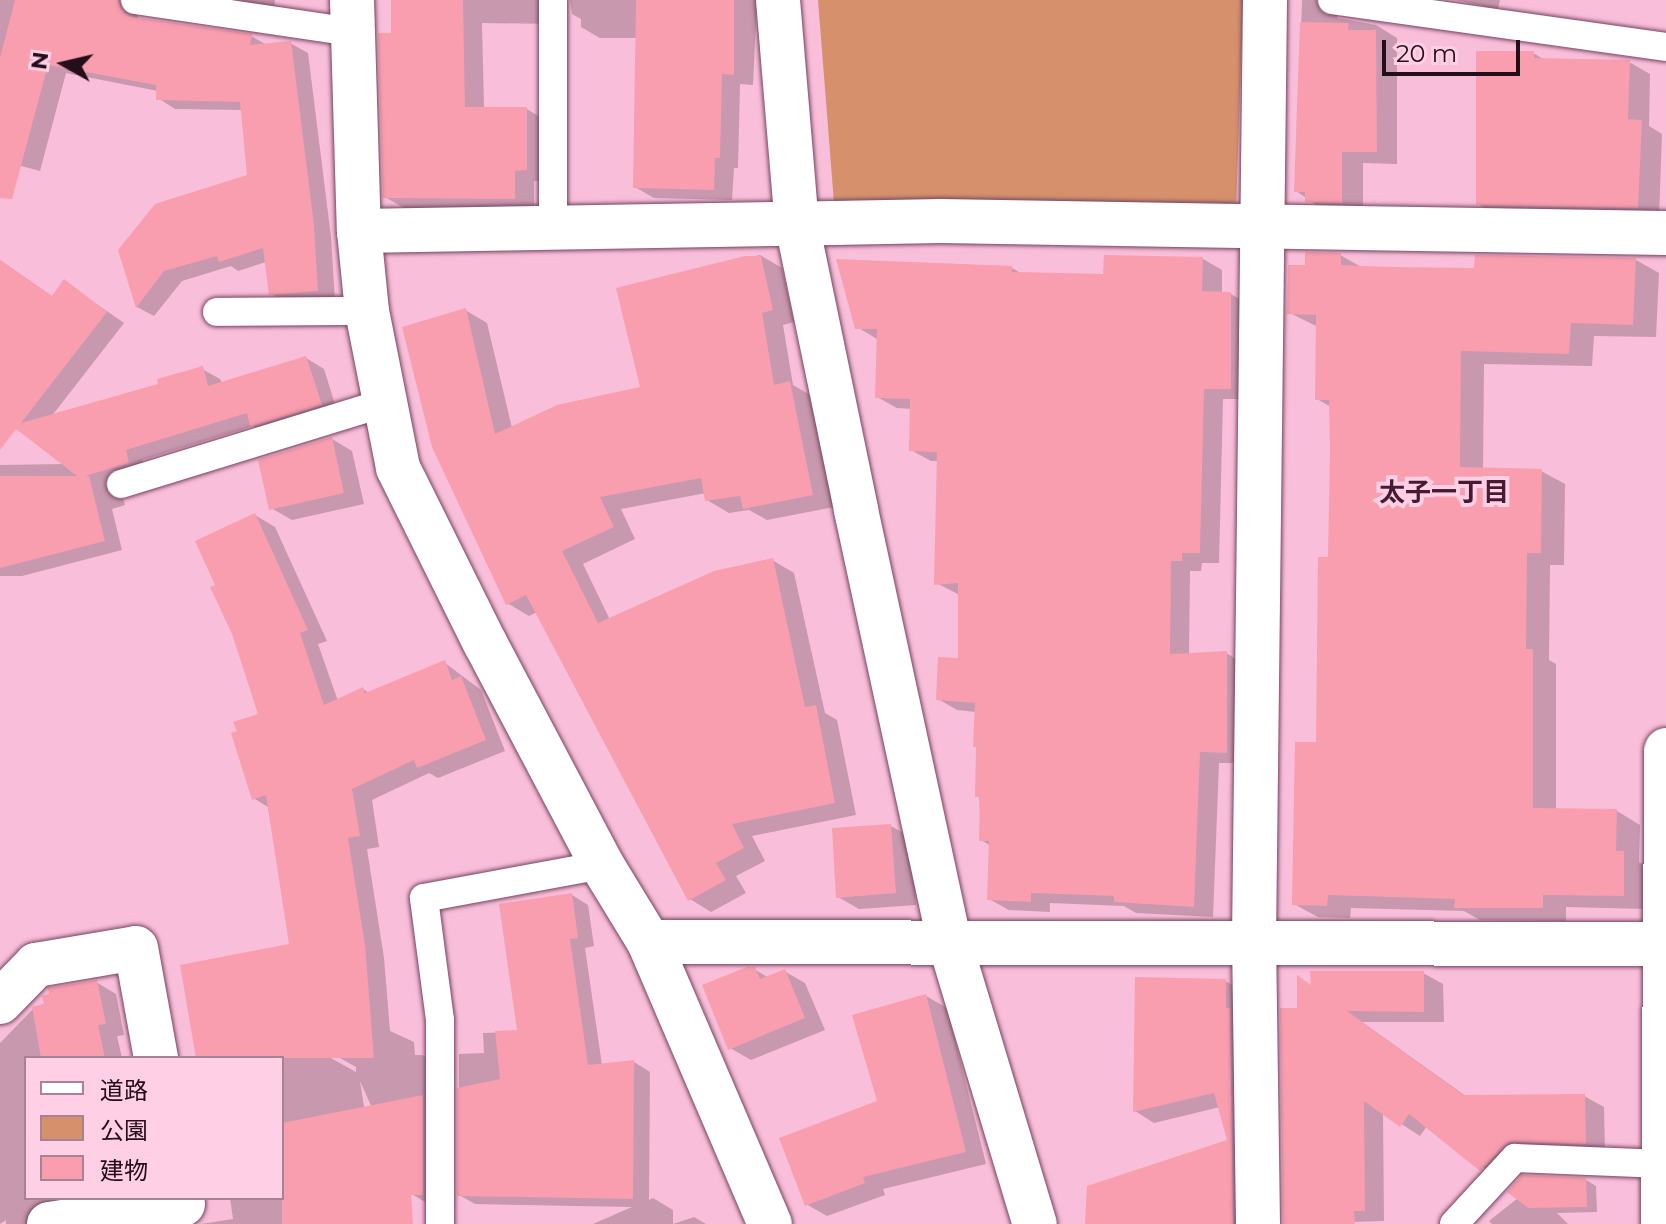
<!DOCTYPE html>
<meta charset="utf-8">
<style>
body{margin:0}
#map{position:relative;width:1666px;height:1224px;overflow:hidden;background:#f9beda;font-family:Montserrat,"Noto Sans JP",sans-serif}
div>[style]{position:absolute}
.green>*{inset:0;background:#d6916c}
.shadow>*{inset:0;background:#0003}
.building>*{inset:0;background:#f89eae}
.roads{filter:drop-shadow(0 0 2px #76445e) drop-shadow(0 0 2px #76445e)}
.service>*{height:28px;margin:-14px;padding:0 14px;transform-origin:14px;border-radius:14px;background:#fff}
.minor>*{height:44px;margin:-22px;padding:0 22px;transform-origin:22px;border-radius:22px;background:#fff}
span{translate:-50% -50%;white-space:nowrap;text-align:center;line-height:1.15;-webkit-text-stroke:8px #ffcfe5;paint-order:stroke}
.neighbourhood-label{font-size:26px;color:#471a33;font-weight:700}
.legend{position:absolute;left:24px;top:1056px;width:260px;height:144px;box-sizing:border-box;background:#ffcfe5;border:2px solid #a78293;margin:0;padding:10px 14px;list-style:none;font-size:24px;color:#230e19}
.legend li{display:flex;align-items:center;gap:16px;height:40px}
.legend b{width:40px;border:2px solid #a78293}
.north{position:absolute;left:24px;top:24px;width:80px;height:80px;-webkit-text-stroke:6px #ffcfe5;paint-order:stroke;rotate:278deg;font-size:22px;font-weight:700;line-height:32px;text-align:center;color:#230e19}
.north::after{content:'';display:block;margin:auto;width:28px;height:36px;background:#230e19;clip-path:polygon(50% 0,100% 100%,50% 72%,0 100%)}
.scale{position:absolute;left:1382px;top:40px;width:138px;height:36px;box-sizing:border-box;border:4px solid #230e19;border-top:0;padding-left:10px;font-size:24px;line-height:28px;white-space:nowrap;color:#230e19;-webkit-text-stroke:6px #ffcfe5;paint-order:stroke}
</style>
<div id="map">
<div class="green">
<i style="clip-path:polygon(818px 0,1243px 0,1236px 211px,834px 203px)"></i>
</div>
<div class="shadow">
<i style="clip-path:polygon(0 0,139px 0,135px 9px,139px 20px,251px 36px,267px 45px,290px 43px,308px 53px,331px 237px,335px 301px,288px 304px,270px 293px,266px 262px,238px 271px,231px 266px,182px 281px,154px 316px,137px 307px,121px 251px,249px 176px,243px 110px,175px 109px,158px 98px,158px 91px,66px 73px,40px 171px,6px 162px,0 158px)"></i>
<i style="clip-path:polygon(209px 0,275px 0,274px 9px)"></i>
<i style="clip-path:polygon(393px 0,562px 0,555px 24px,482px 23px,484px 109px,527px 109px,546px 121px,546px 181px,534px 181px,534px 209px,404px 208px,385px 197px)"></i>
<i style="clip-path:polygon(570px 0,757px 0,753px 85px,740px 84px,738px 168px,734px 168px,732px 200px,654px 198px,635px 187px,638px 38px,600px 38px,581px 27px,581px 19px,572px 14px)"></i>
<i style="clip-path:polygon(1302px 0,1344px 0,1339px 2px,1337px 18px,1376px 25px,1397px 38px,1397px 164px,1363px 163px,1363px 214px,1328px 213px,1296px 191px)"></i>
<i style="clip-path:polygon(1455px 0,1500px 0,1498px 9px)"></i>
<i style="clip-path:polygon(1533px 53px,1545px 60px,1629px 62px,1650px 74px,1649px 126px,1662px 134px,1659px 218px,1499px 216px,1478px 204px)"></i>
<i style="clip-path:polygon(760px 255px,782px 268px,794px 322px,783px 325px,793px 385px,812px 396px,834px 507px,767px 520px,749px 510px,729px 513px,707px 500px,706px 493px,621px 509px,635px 539px,583px 564px,610px 620px,772px 560px,794px 573px,825px 713px,837px 720px,856px 815px,752px 836px,765px 861px,736px 876px,746px 893px,711px 912px,690px 899px,537px 612px,529px 616px,507px 603px,465px 310px,487px 323px,512px 428px,642px 388px,618px 290px)"></i>
<i style="clip-path:polygon(1340px 255px,1363px 268px,1476px 270px,1636px 260px,1659px 273px,1656px 337px,1594px 336px,1592px 366px,1484px 364px,1483px 470px,1541px 471px,1565px 484px,1564px 565px,1550px 565px,1549px 660px,1556px 664px,1556px 810px,1617px 811px,1640px 825px,1639px 862px,1647px 867px,1646px 909px,1566px 907px,1566px 921px,1480px 920px,1464px 911px,1351px 908px,1350px 918px,1318px 917px,1294px 904px,1318px 744px,1330px 559px,1331px 407px,1317px 399px,1318px 327px,1290px 313px,1307px 267px)"></i>
<i style="clip-path:polygon(1203px 259px,1222px 270px,1222px 293px,1231px 294px,1250px 305px,1250px 399px,1223px 399px,1219px 563px,1202px 563px,1201px 571px,1190px 571px,1189px 655px,1226px 653px,1246px 665px,1246px 763px,1219px 763px,1213px 917px,1136px 913px,1124px 906px,1050px 903px,1050px 912px,1009px 910px,989px 899px,991px 846px,981px 840px,976px 712px,957px 710px,938px 699px,960px 660px,960px 595px,936px 583px,939px 461px,931px 461px,911px 450px,912px 409px,897px 408px,877px 397px,877px 339px,857px 327px,1012px 268px,1022px 274px,1105px 276px)"></i>
<i style="clip-path:polygon(0 260px,53px 297px,65px 282px,124px 323px,51px 417px,161px 386px,202px 369px,220px 379px,222px 384px,306px 358px,324px 369px,338px 414px,270px 436px,253px 426px,142px 460px,146px 472px,118px 481px,125px 505px,112px 509px,122px 550px,22px 576px,0 576px,0 465px,64px 464px,0 414px)"></i>
<i style="clip-path:polygon(332px 439px,352px 451px,364px 504px,292px 520px,271px 508px)"></i>
<i style="clip-path:polygon(evenodd,255px 515px,275px 527px,327px 641px,318px 644px,338px 701px,363px 689px,369px 693px,445px 663px,481px 690px,505px 751px,438px 778px,429px 773px,372px 800px,379px 847px,367px 849px,384px 958px,390px 1031px,414px 1042px,415px 1055px,422px 1055px,442px 1066px,430px 1205px,410px 1193px,360px 1081px,369px 1139px,370px 1224px,201px 1224px,233px 1219px,230px 1198px,282px 1198px,282px 1058px,198px 1058px,291px 945px,268px 807px,253px 798px,261px 715px,218px 586px,255px 515px,331px 1053px,356px 1067px,356px 1072px,329px 1057px,331px 1053px)"></i>
<i style="clip-path:polygon(891px 826px,912px 838px,916px 905px,859px 909px,838px 897px)"></i>
<i style="clip-path:polygon(572px 895px,588px 905px,594px 946px,585px 948px,602px 1065px,634px 1062px,650px 1072px,649px 1200px,653px 1198px,673px 1210px,673px 1224px,694px 1217px,706px 1224px,593px 1224px,632px 1207px,475px 1204px,459px 1195px,459px 1054px,484px 1053px,483px 1033px,520px 1032px)"></i>
<i style="clip-path:polygon(754px 969px,769px 978px,784px 971px,805px 983px,825px 1030px,751px 1060px,730px 1048px)"></i>
<i style="clip-path:polygon(1423px 973px,1443px 984px,1444px 1022px,1362px 1022px,1467px 1097px,1584px 1096px,1604px 1107px,1605px 1154px,1530px 1152px,1501px 1180px,1427px 1126px,1420px 1136px,1383px 1112px,1384px 1221px,1285px 1224px,1299px 1010px,1313px 987px)"></i>
<i style="clip-path:polygon(1225px 981px,1245px 992px,1252px 1224px,1087px 1224px,1230px 1141px,1220px 1107px,1154px 1123px,1135px 1111px)"></i>
<i style="clip-path:polygon(96px 982px,116px 994px,124px 1035px,117px 1036px,122px 1058px,26px 1058px,26px 1198px,145px 1198px,47px 1224px,6px 1224px,6px 1220px,0 1224px,0 1043px,34px 1008px)"></i>
<i style="clip-path:polygon(926px 996px,947px 1008px,986px 1164px,883px 1189px,885px 1195px,827px 1216px,806px 1204px,879px 1102px)"></i>
<i style="clip-path:polygon(1586px 1180px,1596px 1186px,1597px 1212px,1557px 1213px,1568px 1224px,1492px 1224px,1489px 1221px,1518px 1198px)"></i>
</div>
<div class="building">
<i style="clip-path:polygon(15px 0,118px 0,124px 13px,132px 17px,252px 34px,250px 45px,291px 41px,314px 225px,318px 291px,269px 295px,263px 248px,219px 262px,217px 256px,164px 271px,136px 308px,118px 250px,155px 204px,247px 175px,240px 102px,156px 100px,156px 85px,48px 65px,12px 199px,0 198px,0 58px)"></i>
<i style="clip-path:polygon(391px 0,463px 0,465px 107px,527px 107px,527px 170px,515px 171px,515px 199px,383px 198px,378px 33px,391px 33px)"></i>
<i style="clip-path:polygon(636px 0,734px 0,734px 75px,722px 74px,720px 158px,715px 158px,714px 190px,633px 188px)"></i>
<i style="clip-path:polygon(1300px 22px,1349px 23px,1348px 30px,1376px 30px,1377px 152px,1342px 152px,1342px 203px,1305px 202px,1305px 192px,1294px 192px)"></i>
<i style="clip-path:polygon(1476px 51px,1534px 51px,1534px 58px,1630px 60px,1628px 119px,1642px 120px,1638px 208px,1476px 205px)"></i>
<i style="clip-path:polygon(1305px 252px,1341px 253px,1341px 265px,1389px 267px,1474px 268px,1475px 255px,1636px 258px,1633px 325px,1571px 323px,1569px 354px,1461px 351px,1460px 467px,1542px 469px,1541px 553px,1527px 553px,1526px 649px,1533px 649px,1533px 808px,1617px 809px,1616px 851px,1624px 851px,1624px 896px,1543px 895px,1543px 908px,1454px 908px,1455px 899px,1328px 895px,1327px 906px,1292px 905px,1295px 742px,1316px 742px,1318px 557px,1328px 557px,1330px 450px,1329px 400px,1315px 400px,1316px 315px,1287px 314px,1288px 265px,1305px 265px)"></i>
<i style="clip-path:polygon(1104px 255px,1203px 257px,1202px 291px,1231px 292px,1231px 389px,1204px 389px,1200px 553px,1182px 553px,1182px 561px,1171px 561px,1170px 654px,1227px 651px,1227px 753px,1200px 752px,1194px 907px,1114px 902px,1114px 896px,1031px 893px,1031px 902px,987px 900px,989px 841px,979px 841px,980px 797px,975px 797px,976px 747px,973px 747px,975px 703px,936px 700px,938px 657px,958px 658px,958px 583px,934px 585px,937px 452px,909px 451px,910px 399px,875px 398px,877px 329px,855px 329px,836px 259px,1012px 266px,1012px 272px,1103px 274px)"></i>
<i style="clip-path:polygon(745px 256px,761px 256px,773px 310px,762px 313px,774px 385px,790px 381px,813px 495px,743px 509px,740px 496px,705px 501px,701px 478px,600px 497px,614px 527px,562px 551px,598px 623px,714px 571px,773px 558px,805px 707px,816px 705px,835px 803px,732px 824px,744px 848px,716px 863px,726px 880px,688px 901px,526px 595px,506px 605px,432px 447px,402px 327px,466px 308px,495px 434px,557px 405px,640px 387px,616px 288px)"></i>
<i style="clip-path:polygon(0 260px,52px 296px,64px 279px,107px 312px,21px 423px,158px 384px,157px 379px,203px 366px,208px 386px,306px 356px,322px 405px,250px 427px,247px 413px,126px 450px,129px 463px,85px 476px,89px 476px,105px 541px,0 568px,0 476px,77px 476px,16px 429px,0 450px)"></i>
<i style="clip-path:polygon(332px 437px,344px 493px,269px 510px,258px 460px)"></i>
<i style="clip-path:polygon(255px 513px,308px 630px,300px 633px,324px 705px,363px 687px,365px 693px,445px 660px,452px 680px,461px 676px,486px 740px,417px 768px,414px 760px,352px 789px,360px 836px,348px 838px,365px 945px,374px 1058px,196px 1058px,180px 965px,289px 944px,266px 795px,252px 800px,231px 733px,237px 731px,233px 722px,258px 714px,232px 634px,210px 587px,215px 585px,195px 541px)"></i>
<i style="clip-path:polygon(891px 824px,896px 893px,836px 898px,832px 828px)"></i>
<i style="clip-path:polygon(572px 893px,578px 938px,570px 939px,588px 1065px,634px 1060px,633px 1199px,457px 1196px,457px 1088px,500px 1079px,495px 1031px,517px 1030px,499px 904px)"></i>
<i style="clip-path:polygon(747px 967px,755px 967px,760px 979px,785px 969px,805px 1018px,728px 1050px,702px 985px)"></i>
<i style="clip-path:polygon(1310px 971px,1424px 971px,1424px 1012px,1347px 1011px,1463px 1095px,1585px 1094px,1586px 1144px,1509px 1142px,1480px 1171px,1409px 1114px,1400px 1127px,1364px 1101px,1365px 1211px,1354px 1211px,1355px 1224px,1283px 1224px,1280px 1008px,1297px 1008px,1297px 975px,1311px 985px)"></i>
<i style="clip-path:polygon(1135px 977px,1226px 979px,1226px 1008px,1230px 1008px,1233px 1224px,1085px 1224px,1087px 1186px,1227px 1140px,1214px 1093px,1133px 1112px)"></i>
<i style="clip-path:polygon(97px 980px,106px 1024px,98px 1025px,105px 1058px,41px 1058px,32px 1007px,44px 1004px,42px 996px,49px 994px,48px 988px)"></i>
<i style="clip-path:polygon(926px 994px,966px 1152px,863px 1177px,865px 1183px,805px 1206px,779px 1138px,877px 1101px,852px 1015px)"></i>
<i style="clip-path:polygon(423px 1095px,423px 1195px,411px 1195px,413px 1224px,282px 1224px,282px 1123px)"></i>
<i style="clip-path:polygon(1522px 1175px,1586px 1178px,1587px 1207px,1528px 1208px,1507px 1192px)"></i>
</div>
<div class="roads">
<div class="service">
<i style="left:135px;top:0;width:220px;rotate:8.4deg"></i>
<i style="left:553px;top:0;width:228px;rotate:90deg"></i>
<i style="left:1332px;top:0;width:337px;rotate:8deg"></i>
<i style="left:217px;top:312px;width:150px;rotate:-0.4deg"></i>
<i style="left:121px;top:484px;width:276px;rotate:-17.1deg"></i>
<i style="left:440px;top:1224px;width:204px;rotate:-90deg"></i>
<i style="left:440px;top:1020px;width:123px;rotate:-97.5deg"></i>
<i style="left:424px;top:898px;width:181px;rotate:-10.5deg"></i>
<i style="left:1454px;top:1224px;width:90px;rotate:-47.3deg"></i>
<i style="left:1515px;top:1158px;width:148px;rotate:2.3deg"></i>
</div>
<div class="minor">
<i style="left:352px;top:0;width:231px;rotate:88.3deg"></i>
<i style="left:359px;top:231px;width:80px;rotate:84.3deg"></i>
<i style="left:367px;top:311px;width:160px;rotate:78.8deg"></i>
<i style="left:398px;top:468px;width:195px;rotate:63.6deg"></i>
<i style="left:485px;top:643px;width:251px;rotate:62.2deg"></i>
<i style="left:602px;top:865px;width:90px;rotate:58.6deg"></i>
<i style="left:649px;top:942px;width:307px;rotate:66.8deg"></i>
<i style="left:778px;top:0;width:225px;rotate:85.2deg"></i>
<i style="left:797px;top:224px;width:292px;rotate:78.3deg"></i>
<i style="left:856px;top:510px;width:440px;rotate:77.8deg"></i>
<i style="left:949px;top:940px;width:297px;rotate:73.2deg"></i>
<i style="left:359px;top:231px;width:582px;rotate:-0.98deg"></i>
<i style="left:941px;top:221px;width:725px;rotate:0.95deg"></i>
<i style="left:649px;top:942px;width:1017px;rotate:0.11deg"></i>
<i style="left:0;top:1002px;width:52px;rotate:-45.8deg"></i>
<i style="left:36px;top:965px;width:101px;rotate:-9.6deg"></i>
<i style="left:136px;top:948px;width:112px;rotate:79.7deg"></i>
<i style="left:49px;top:1224px;width:135px;rotate:-8.5deg"></i>
<i style="left:183px;top:1204px;width:6px;rotate:-99deg"></i>
<i style="left:1258px;top:1224px;width:283px;rotate:-90.8deg"></i>
<i style="left:1254px;top:941px;width:941px;rotate:-89.33deg"></i>
<i style="left:1663px;top:1224px;width:474px;rotate:-89.6deg"></i>
</div>
</div>
<div class="neighbourhood-label">
<span style="left:1444px;top:493px">太子一丁目</span>
</div>
<ul class="legend">
<li><b style="height:10px;background:#fff"></b>道路</li>
<li><b style="height:22px;background:#d6916c"></b>公園</li>
<li><b style="height:22px;background:#f89eae"></b>建物</li>
</ul>
<div class="north">N</div>
<div class="scale">20 m</div>
</div>
